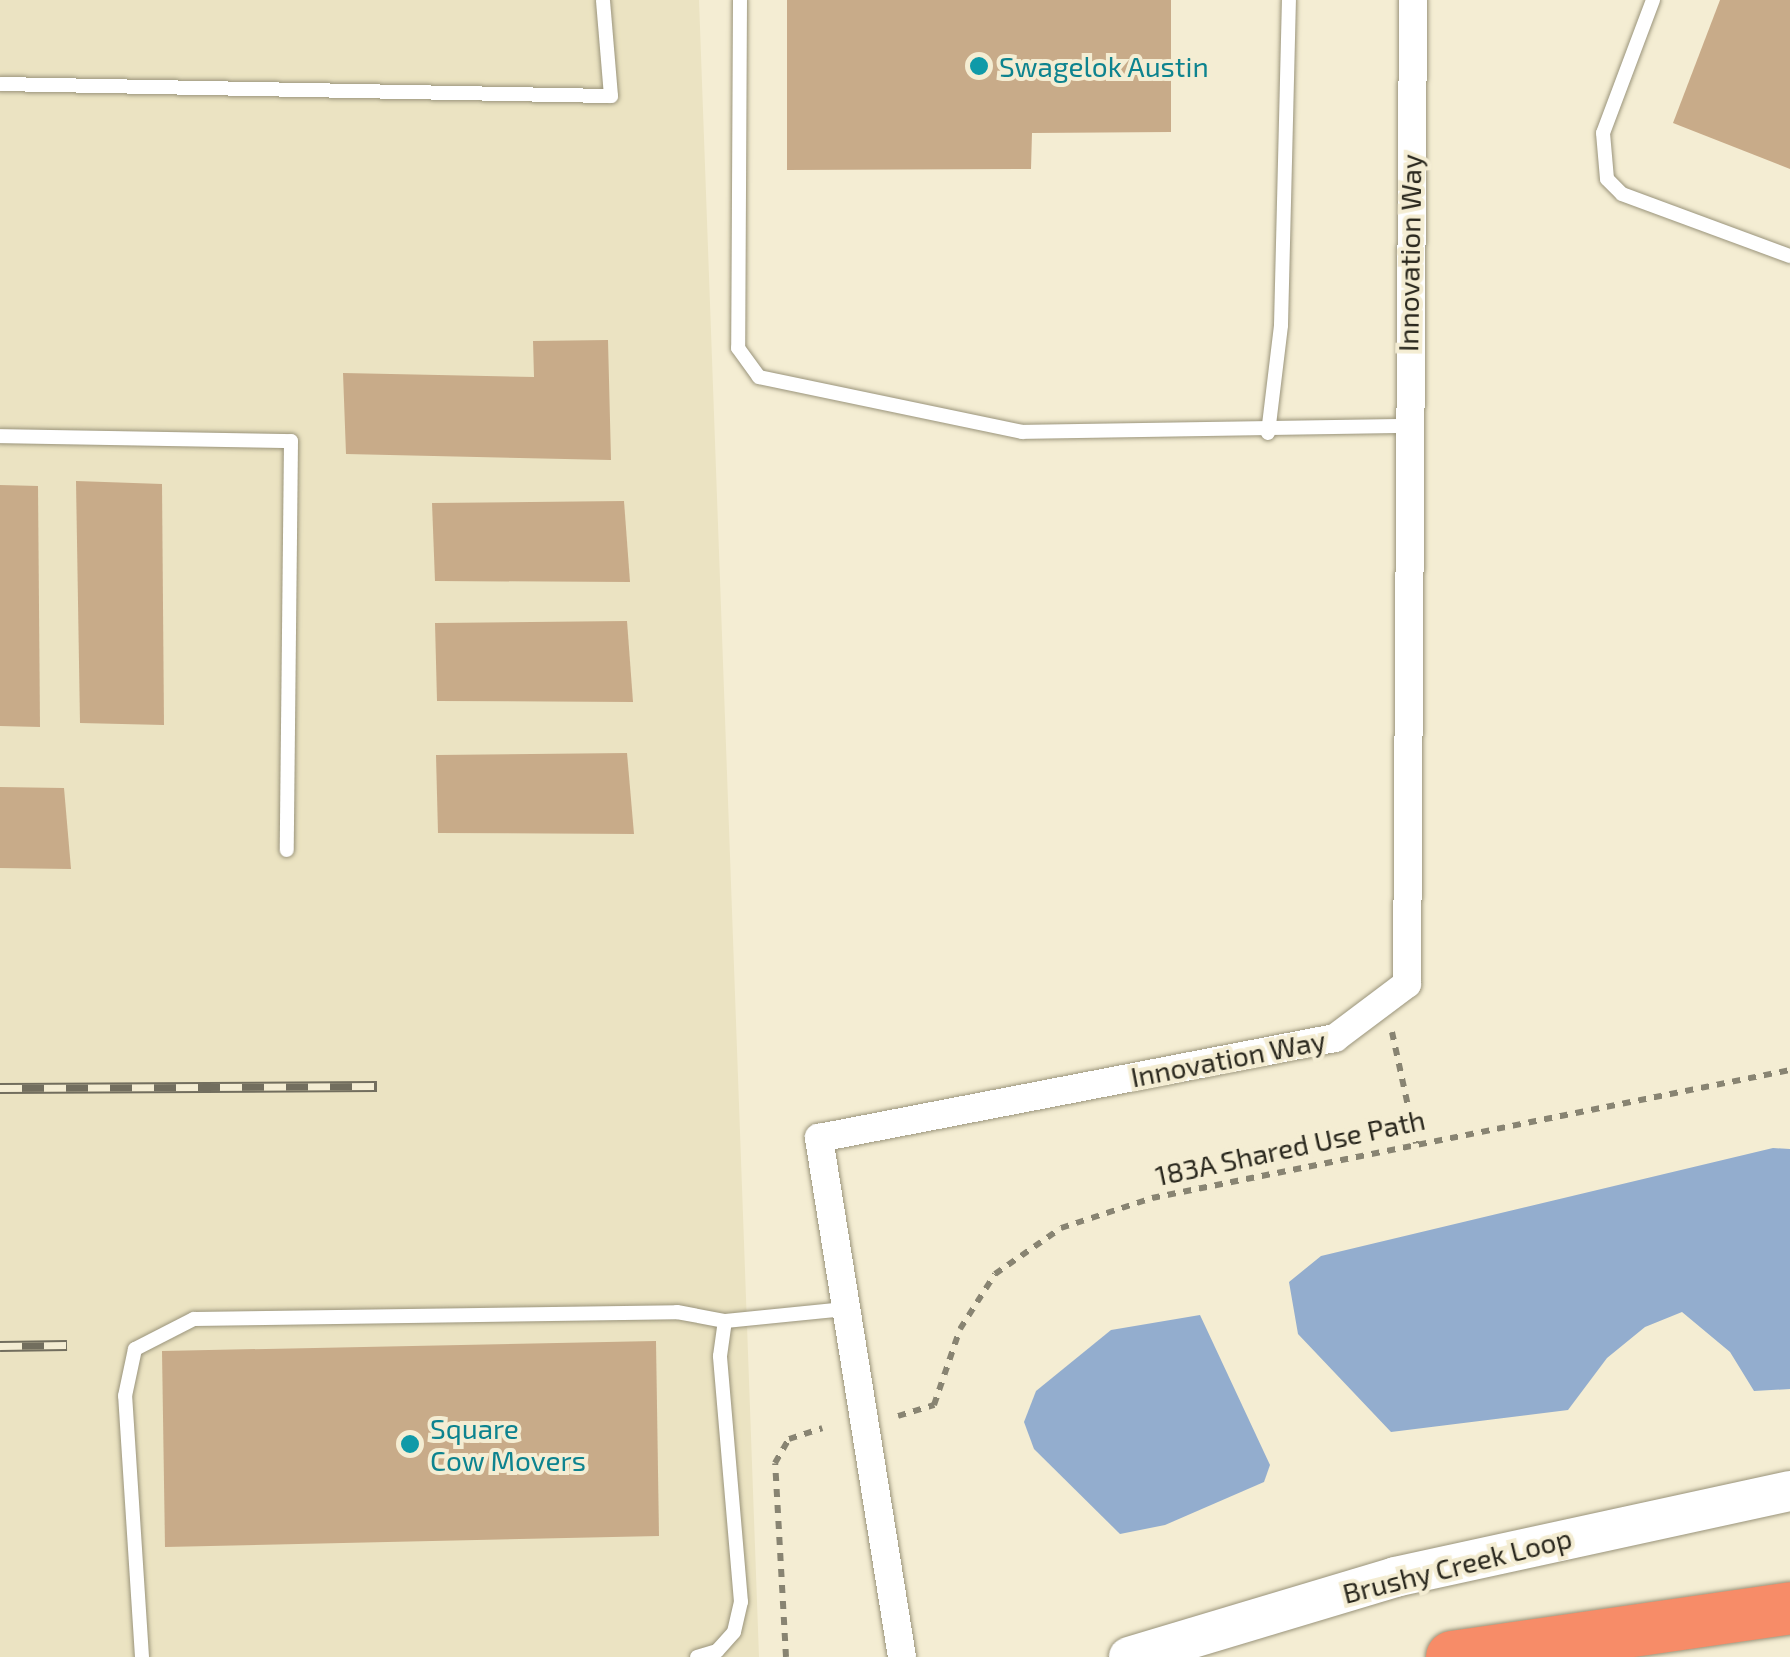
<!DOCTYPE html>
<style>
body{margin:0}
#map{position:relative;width:1790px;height:1657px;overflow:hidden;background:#f4edd3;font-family:"Exo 2",sans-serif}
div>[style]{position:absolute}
.built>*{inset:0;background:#ebe3c2}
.water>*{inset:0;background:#93adce}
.building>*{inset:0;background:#c8ab89}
.path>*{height:6px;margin-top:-3px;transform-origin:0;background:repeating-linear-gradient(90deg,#888472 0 8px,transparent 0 16px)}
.roads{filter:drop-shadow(0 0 2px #9a947b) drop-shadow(0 0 2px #9a947b)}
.service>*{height:14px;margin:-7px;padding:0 7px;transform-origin:7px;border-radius:7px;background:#fff}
.minor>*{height:28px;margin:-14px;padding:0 14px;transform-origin:14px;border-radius:14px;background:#fff}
.secondary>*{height:40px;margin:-20px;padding:0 20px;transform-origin:20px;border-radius:20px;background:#fff}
.motorway>*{height:52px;margin:-26px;padding:0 26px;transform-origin:26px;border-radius:26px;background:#f78c68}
.rail>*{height:11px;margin-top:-5.5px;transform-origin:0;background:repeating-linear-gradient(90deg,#f4edd3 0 22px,#726e5e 0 44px);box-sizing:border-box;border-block:2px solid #726e5e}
.dots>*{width:28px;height:28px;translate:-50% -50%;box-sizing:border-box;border:5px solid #f4edd3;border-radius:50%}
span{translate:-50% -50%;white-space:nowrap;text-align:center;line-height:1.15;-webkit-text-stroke:8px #f4edd3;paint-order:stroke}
.culture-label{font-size:28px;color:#0d838f}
.left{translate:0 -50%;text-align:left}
.street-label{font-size:28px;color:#2a281e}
</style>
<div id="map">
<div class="built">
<i style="clip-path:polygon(0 0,699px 0,759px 1657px,0 1657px)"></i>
</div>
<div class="water">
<i style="clip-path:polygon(1773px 1148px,1790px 1149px,1790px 1389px,1754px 1391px,1730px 1352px,1682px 1312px,1645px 1327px,1607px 1358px,1568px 1410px,1391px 1432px,1298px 1334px,1289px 1282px,1321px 1256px)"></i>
<i style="clip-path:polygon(1200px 1315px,1270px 1465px,1264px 1482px,1165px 1525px,1120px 1534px,1034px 1449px,1024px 1422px,1036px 1391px,1111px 1330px)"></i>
</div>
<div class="building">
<i style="clip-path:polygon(787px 0,1171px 0,1171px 132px,1032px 133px,1031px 169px,787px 170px)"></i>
<i style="clip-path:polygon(1720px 0,1790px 0,1790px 169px,1673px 123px)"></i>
<i style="clip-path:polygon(608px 340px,611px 460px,346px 454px,343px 373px,534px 377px,533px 341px)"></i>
<i style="clip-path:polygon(76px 481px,162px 484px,164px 725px,80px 723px)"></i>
<i style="clip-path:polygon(0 485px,38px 486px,40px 727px,0 726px)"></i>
<i style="clip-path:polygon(624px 501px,630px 582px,435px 581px,432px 503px)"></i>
<i style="clip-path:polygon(627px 621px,633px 702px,437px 701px,435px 623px)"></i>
<i style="clip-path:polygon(627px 753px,634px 834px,438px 833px,436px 755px)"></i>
<i style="clip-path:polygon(0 787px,64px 788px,71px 869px,0 868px)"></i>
<i style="clip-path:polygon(656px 1341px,659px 1536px,165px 1547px,162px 1351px)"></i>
</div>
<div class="path">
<i style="left:1392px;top:1032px;width:114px;rotate:77.8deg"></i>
<i style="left:898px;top:1416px;width:38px;rotate:-17deg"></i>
<i style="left:934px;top:1405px;width:80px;rotate:-71.1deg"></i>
<i style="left:960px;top:1329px;width:65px;rotate:-57.5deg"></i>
<i style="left:995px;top:1274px;width:80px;rotate:-34.9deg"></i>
<i style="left:1061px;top:1228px;width:96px;rotate:-18.2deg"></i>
<i style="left:1152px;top:1198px;width:651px;rotate:-11.34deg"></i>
<i style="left:786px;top:1657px;width:194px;rotate:-93.2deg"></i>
<i style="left:775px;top:1463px;width:28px;rotate:-60deg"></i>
<i style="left:789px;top:1439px;width:35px;rotate:-18deg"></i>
</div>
<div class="roads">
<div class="service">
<i style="left:740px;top:0;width:348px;rotate:90.3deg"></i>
<i style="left:738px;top:348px;width:36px;rotate:54deg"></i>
<i style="left:759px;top:377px;width:269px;rotate:11.8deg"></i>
<i style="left:1022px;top:432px;width:385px;rotate:-0.9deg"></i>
<i style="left:1653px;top:0;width:142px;rotate:110.6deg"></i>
<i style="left:1603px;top:133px;width:46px;rotate:85deg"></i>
<i style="left:1607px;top:179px;width:21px;rotate:45deg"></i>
<i style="left:1622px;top:194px;width:179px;rotate:20.3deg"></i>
<i style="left:0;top:84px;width:611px;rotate:1.13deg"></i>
<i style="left:611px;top:96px;width:96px;rotate:-94.8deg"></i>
<i style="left:1268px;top:433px;width:109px;rotate:-83.1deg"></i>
<i style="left:1281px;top:325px;width:325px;rotate:-88.6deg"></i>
<i style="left:0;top:436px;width:291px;rotate:1deg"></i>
<i style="left:291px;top:441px;width:409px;rotate:90.6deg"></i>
<i style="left:142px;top:1657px;width:262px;rotate:-93.7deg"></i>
<i style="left:125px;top:1396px;width:48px;rotate:-78deg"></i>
<i style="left:135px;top:1349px;width:66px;rotate:-27deg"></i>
<i style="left:194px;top:1319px;width:483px;rotate:-0.8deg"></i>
<i style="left:677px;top:1312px;width:49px;rotate:10.6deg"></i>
<i style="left:697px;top:1657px;width:21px;rotate:-17deg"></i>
<i style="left:717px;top:1651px;width:25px;rotate:-48deg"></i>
<i style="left:734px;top:1632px;width:31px;rotate:-77deg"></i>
<i style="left:741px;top:1602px;width:247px;rotate:-94.9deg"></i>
<i style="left:720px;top:1356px;width:35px;rotate:-82deg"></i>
<i style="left:725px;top:1321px;width:121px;rotate:-5.7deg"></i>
</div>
<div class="minor">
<i style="left:902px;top:1657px;width:526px;rotate:-99.09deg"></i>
<i style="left:819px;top:1138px;width:526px;rotate:-10.97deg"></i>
<i style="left:1335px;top:1038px;width:90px;rotate:-36.9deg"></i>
<i style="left:1407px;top:984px;width:984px;rotate:-89.65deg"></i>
</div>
<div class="secondary">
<i style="left:1129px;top:1657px;width:278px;rotate:-16.7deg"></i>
<i style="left:1395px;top:1577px;width:404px;rotate:-12.3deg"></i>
</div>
<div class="motorway">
<i style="left:1452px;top:1657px;width:342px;rotate:-8.2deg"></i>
</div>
</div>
<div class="rail">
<i style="left:0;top:1088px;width:377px;rotate:-0.3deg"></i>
<i style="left:0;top:1346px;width:67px;rotate:-0.9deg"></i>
</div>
<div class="dots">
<i style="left:979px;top:66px;background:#0f9aa8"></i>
<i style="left:410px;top:1444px;background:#0f9aa8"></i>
</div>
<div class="culture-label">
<span class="left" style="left:999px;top:66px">Swagelok Austin</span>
<span class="left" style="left:430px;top:1444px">Square<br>Cow Movers</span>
</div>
<div class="street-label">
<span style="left:1409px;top:253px;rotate:-89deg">Innovation Way</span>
<span style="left:1228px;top:1058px;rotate:-11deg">Innovation Way</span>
<span style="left:1290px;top:1147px;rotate:-12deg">183A Shared Use Path</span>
<span style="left:1457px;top:1565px;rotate:-14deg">Brushy Creek Loop</span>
</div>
</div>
